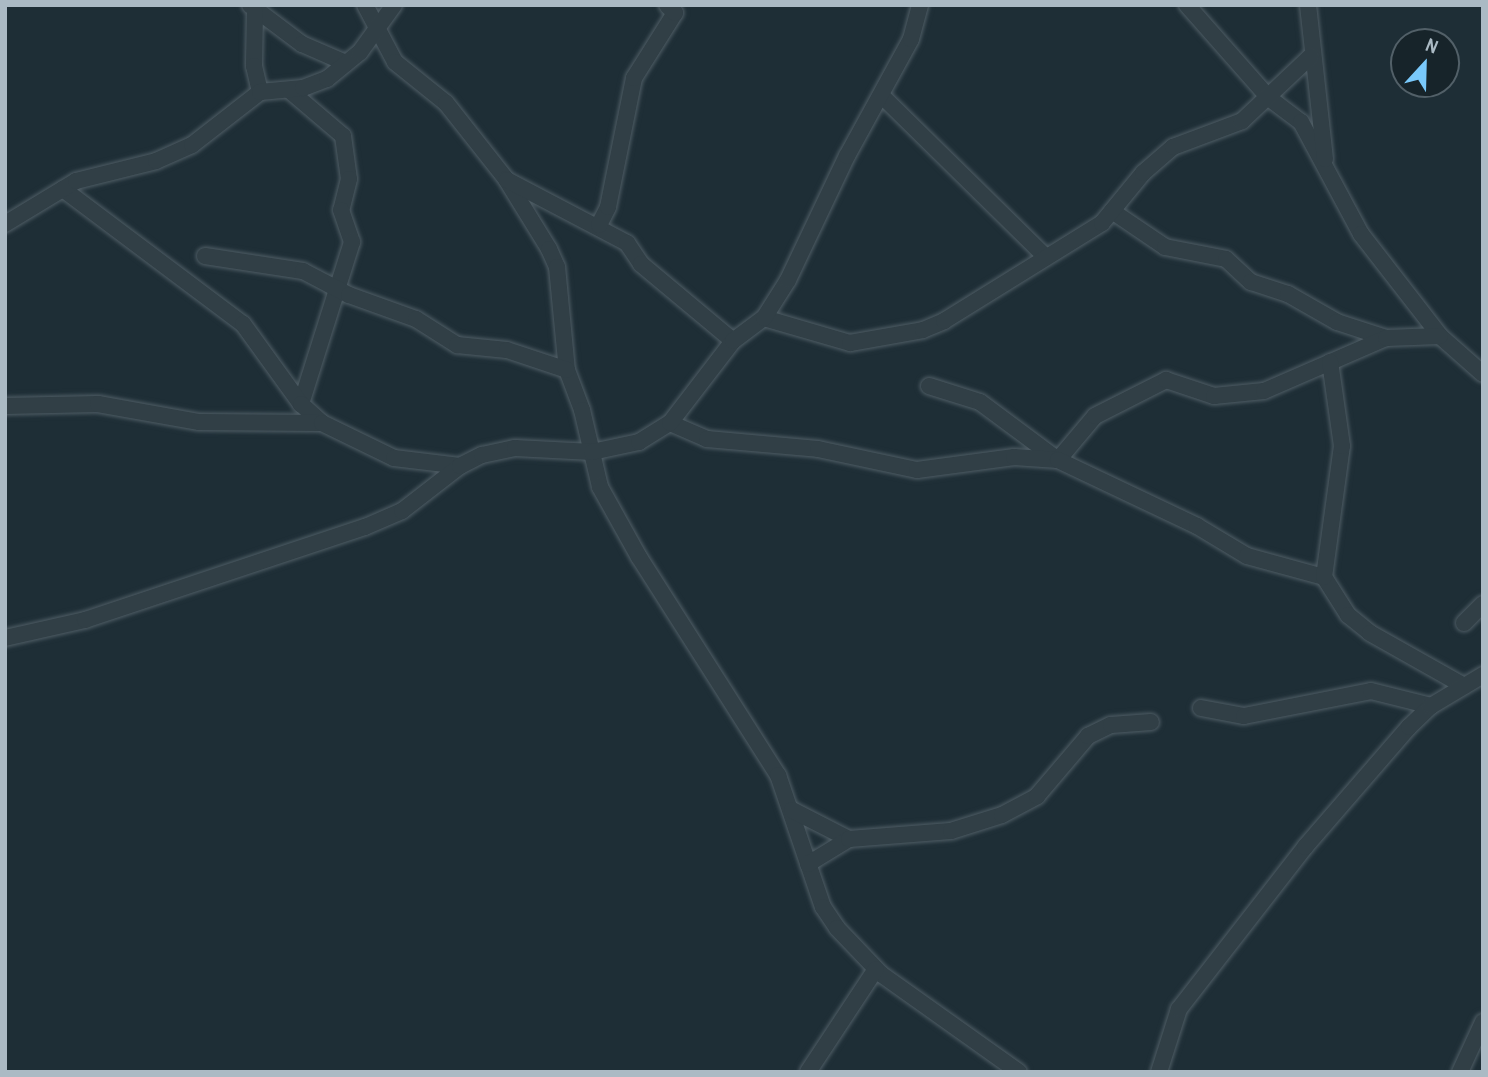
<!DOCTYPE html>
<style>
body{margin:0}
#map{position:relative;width:1488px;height:1077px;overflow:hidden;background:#1e2e36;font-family:"Archivo Narrow",sans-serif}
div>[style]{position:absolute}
.roads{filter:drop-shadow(0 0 2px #4f5d65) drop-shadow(0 0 2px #4f5d65)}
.street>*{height:16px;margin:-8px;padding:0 8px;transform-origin:8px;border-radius:8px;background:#313f46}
span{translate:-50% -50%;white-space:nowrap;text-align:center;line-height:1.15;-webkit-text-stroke:5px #17242a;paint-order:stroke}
.frame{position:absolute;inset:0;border:7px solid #abbac4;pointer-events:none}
.north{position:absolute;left:1390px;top:28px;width:70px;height:70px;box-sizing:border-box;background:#17242a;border:2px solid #526068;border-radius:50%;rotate:22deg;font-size:19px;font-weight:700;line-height:28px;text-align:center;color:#abbac4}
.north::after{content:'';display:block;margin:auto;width:24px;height:32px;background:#79c9fb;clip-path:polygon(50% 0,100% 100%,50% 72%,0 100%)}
</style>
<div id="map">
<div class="roads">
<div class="street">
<i style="left:250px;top:5px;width:65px;rotate:36.9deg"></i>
<i style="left:302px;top:44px;width:48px;rotate:23.4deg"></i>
<i style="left:365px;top:5px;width:64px;rotate:62.2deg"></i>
<i style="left:395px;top:62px;width:65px;rotate:38.8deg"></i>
<i style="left:446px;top:103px;width:97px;rotate:51.7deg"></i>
<i style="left:506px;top:179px;width:82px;rotate:58.4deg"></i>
<i style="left:549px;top:249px;width:20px;rotate:66deg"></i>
<i style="left:557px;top:267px;width:103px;rotate:84.5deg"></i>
<i style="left:567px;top:370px;width:43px;rotate:69.4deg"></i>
<i style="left:582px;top:410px;width:79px;rotate:76.8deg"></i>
<i style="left:600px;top:487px;width:80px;rotate:60.9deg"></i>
<i style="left:639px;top:557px;width:259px;rotate:57.5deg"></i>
<i style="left:778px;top:775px;width:139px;rotate:71.2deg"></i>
<i style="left:823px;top:907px;width:25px;rotate:56deg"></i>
<i style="left:837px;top:928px;width:64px;rotate:46.3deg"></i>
<i style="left:881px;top:974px;width:169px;rotate:35.4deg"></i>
<i style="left:1187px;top:5px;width:124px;rotate:48.6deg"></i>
<i style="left:1269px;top:98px;width:40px;rotate:37deg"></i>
<i style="left:1301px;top:122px;width:127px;rotate:61.8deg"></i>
<i style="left:1361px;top:234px;width:129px;rotate:52.2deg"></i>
<i style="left:1440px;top:336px;width:57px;rotate:41.5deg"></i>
<i style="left:1308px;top:5px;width:155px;rotate:83.7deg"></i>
<i style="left:255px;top:12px;width:54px;rotate:91.1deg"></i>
<i style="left:254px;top:66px;width:27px;rotate:77deg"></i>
<i style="left:289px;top:90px;width:71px;rotate:40.4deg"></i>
<i style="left:343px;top:136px;width:43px;rotate:82.1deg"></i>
<i style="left:349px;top:179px;width:32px;rotate:104deg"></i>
<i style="left:341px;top:210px;width:34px;rotate:71deg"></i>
<i style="left:352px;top:242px;width:170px;rotate:107.5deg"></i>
<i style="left:883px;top:97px;width:228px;rotate:44.5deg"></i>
<i style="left:507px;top:180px;width:136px;rotate:27.7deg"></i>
<i style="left:627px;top:243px;width:25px;rotate:56deg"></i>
<i style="left:641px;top:264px;width:120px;rotate:39.9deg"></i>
<i style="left:63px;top:189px;width:225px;rotate:36.9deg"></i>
<i style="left:243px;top:324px;width:99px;rotate:54.1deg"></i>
<i style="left:301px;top:404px;width:28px;rotate:42deg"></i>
<i style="left:1112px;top:211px;width:64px;rotate:34.2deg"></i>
<i style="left:1165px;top:247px;width:62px;rotate:11.1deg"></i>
<i style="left:1226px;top:259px;width:34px;rotate:43deg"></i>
<i style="left:1251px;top:282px;width:39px;rotate:18deg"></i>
<i style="left:1288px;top:294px;width:56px;rotate:29.7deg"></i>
<i style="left:1337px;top:322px;width:52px;rotate:18.1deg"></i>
<i style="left:5px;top:224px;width:83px;rotate:-31.2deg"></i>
<i style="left:76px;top:181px;width:82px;rotate:-14deg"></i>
<i style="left:156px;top:161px;width:39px;rotate:-24deg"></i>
<i style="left:192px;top:145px;width:86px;rotate:-37.9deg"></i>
<i style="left:260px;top:92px;width:43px;rotate:-5.3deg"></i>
<i style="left:303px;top:88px;width:26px;rotate:-21deg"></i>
<i style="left:327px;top:79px;width:43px;rotate:-39.3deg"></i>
<i style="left:360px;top:52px;width:58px;rotate:-54.1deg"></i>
<i style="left:599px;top:225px;width:20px;rotate:-63deg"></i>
<i style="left:608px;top:207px;width:132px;rotate:-78.6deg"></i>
<i style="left:634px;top:78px;width:77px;rotate:-57.8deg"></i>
<i style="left:675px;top:13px;width:11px;rotate:-135deg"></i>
<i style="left:205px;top:256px;width:99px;rotate:8.7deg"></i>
<i style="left:303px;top:271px;width:52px;rotate:27.6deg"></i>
<i style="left:349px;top:295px;width:71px;rotate:19.7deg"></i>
<i style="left:416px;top:319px;width:49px;rotate:32.4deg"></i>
<i style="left:457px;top:345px;width:50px;rotate:5.7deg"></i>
<i style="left:507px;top:350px;width:63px;rotate:18.4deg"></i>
<i style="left:764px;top:318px;width:90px;rotate:16.2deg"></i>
<i style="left:850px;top:343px;width:74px;rotate:-10.1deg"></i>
<i style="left:923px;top:330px;width:23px;rotate:-23deg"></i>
<i style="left:944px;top:321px;width:186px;rotate:-31.8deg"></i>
<i style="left:1102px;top:223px;width:65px;rotate:-50.6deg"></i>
<i style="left:1143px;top:173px;width:40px;rotate:-41deg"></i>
<i style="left:1173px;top:147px;width:74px;rotate:-20.6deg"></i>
<i style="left:1242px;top:121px;width:95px;rotate:-43.3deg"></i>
<i style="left:929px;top:386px;width:53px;rotate:17.4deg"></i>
<i style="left:980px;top:402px;width:97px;rotate:36.6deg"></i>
<i style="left:1058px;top:460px;width:57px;rotate:-49.9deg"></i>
<i style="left:1095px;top:416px;width:80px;rotate:-26.9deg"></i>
<i style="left:1166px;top:380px;width:51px;rotate:18.4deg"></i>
<i style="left:1214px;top:396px;width:50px;rotate:-5.7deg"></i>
<i style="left:1264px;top:391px;width:133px;rotate:-23.5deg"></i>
<i style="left:1386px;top:338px;width:54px;rotate:-2.1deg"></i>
<i style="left:5px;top:406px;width:93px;rotate:-1.2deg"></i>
<i style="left:98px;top:404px;width:103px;rotate:10.1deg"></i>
<i style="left:199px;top:422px;width:123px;rotate:0.5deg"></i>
<i style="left:322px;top:423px;width:80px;rotate:25.9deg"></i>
<i style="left:394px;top:458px;width:66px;rotate:6.9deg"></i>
<i style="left:670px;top:423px;width:40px;rotate:23.4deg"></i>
<i style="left:707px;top:439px;width:111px;rotate:5.1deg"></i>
<i style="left:818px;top:449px;width:101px;rotate:12deg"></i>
<i style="left:917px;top:470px;width:98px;rotate:-7.6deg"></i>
<i style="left:1014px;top:457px;width:44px;rotate:3.9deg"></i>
<i style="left:1058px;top:460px;width:154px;rotate:25.4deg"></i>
<i style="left:1197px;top:526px;width:58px;rotate:31deg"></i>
<i style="left:1247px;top:556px;width:80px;rotate:15.3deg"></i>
<i style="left:1324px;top:577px;width:45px;rotate:57.7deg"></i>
<i style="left:1348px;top:615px;width:28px;rotate:39deg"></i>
<i style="left:1370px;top:633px;width:108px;rotate:29.4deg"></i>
<i style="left:1324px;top:577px;width:132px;rotate:-82.2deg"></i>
<i style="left:1342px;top:446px;width:85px;rotate:-98.1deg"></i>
<i style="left:1464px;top:623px;width:27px;rotate:-45deg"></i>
<i style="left:5px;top:638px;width:82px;rotate:-12.7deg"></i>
<i style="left:85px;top:620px;width:295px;rotate:-18.4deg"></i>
<i style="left:365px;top:527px;width:40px;rotate:-23.4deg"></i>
<i style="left:402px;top:511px;width:73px;rotate:-37.8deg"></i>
<i style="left:460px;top:466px;width:25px;rotate:-27deg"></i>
<i style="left:482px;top:455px;width:34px;rotate:-12deg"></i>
<i style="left:515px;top:448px;width:77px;rotate:3deg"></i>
<i style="left:592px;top:452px;width:48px;rotate:-12deg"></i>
<i style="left:639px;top:442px;width:36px;rotate:-32deg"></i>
<i style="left:670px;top:423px;width:103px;rotate:-52.5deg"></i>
<i style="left:733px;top:341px;width:39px;rotate:-37deg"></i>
<i style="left:764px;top:318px;width:45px;rotate:-57.7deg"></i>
<i style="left:788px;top:280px;width:137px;rotate:-64.6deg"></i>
<i style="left:847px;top:156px;width:133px;rotate:-61.3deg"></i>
<i style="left:911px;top:39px;width:35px;rotate:-75deg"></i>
<i style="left:1201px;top:708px;width:44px;rotate:10.5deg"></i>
<i style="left:1244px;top:716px;width:129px;rotate:-11.1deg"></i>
<i style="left:1371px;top:691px;width:62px;rotate:14deg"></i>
<i style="left:792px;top:810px;width:64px;rotate:27deg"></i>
<i style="left:808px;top:864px;width:48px;rotate:-31.4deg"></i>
<i style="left:849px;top:839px;width:102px;rotate:-4.5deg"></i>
<i style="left:951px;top:831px;width:53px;rotate:-17.4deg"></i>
<i style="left:1002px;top:815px;width:40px;rotate:-28deg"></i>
<i style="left:1037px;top:796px;width:79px;rotate:-49.6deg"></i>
<i style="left:1088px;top:736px;width:25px;rotate:-26deg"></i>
<i style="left:1111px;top:725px;width:40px;rotate:-4.3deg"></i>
<i style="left:808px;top:1072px;width:123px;rotate:-56.6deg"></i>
<i style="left:1159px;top:1072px;width:66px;rotate:-72.4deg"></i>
<i style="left:1179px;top:1009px;width:205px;rotate:-52.1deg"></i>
<i style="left:1305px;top:847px;width:159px;rotate:-49.1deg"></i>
<i style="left:1409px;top:727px;width:30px;rotate:-44deg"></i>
<i style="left:1431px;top:706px;width:61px;rotate:-30.8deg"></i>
<i style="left:1460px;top:1072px;width:55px;rotate:-65.3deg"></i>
</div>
</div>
<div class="frame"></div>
<div class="north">N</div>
</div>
